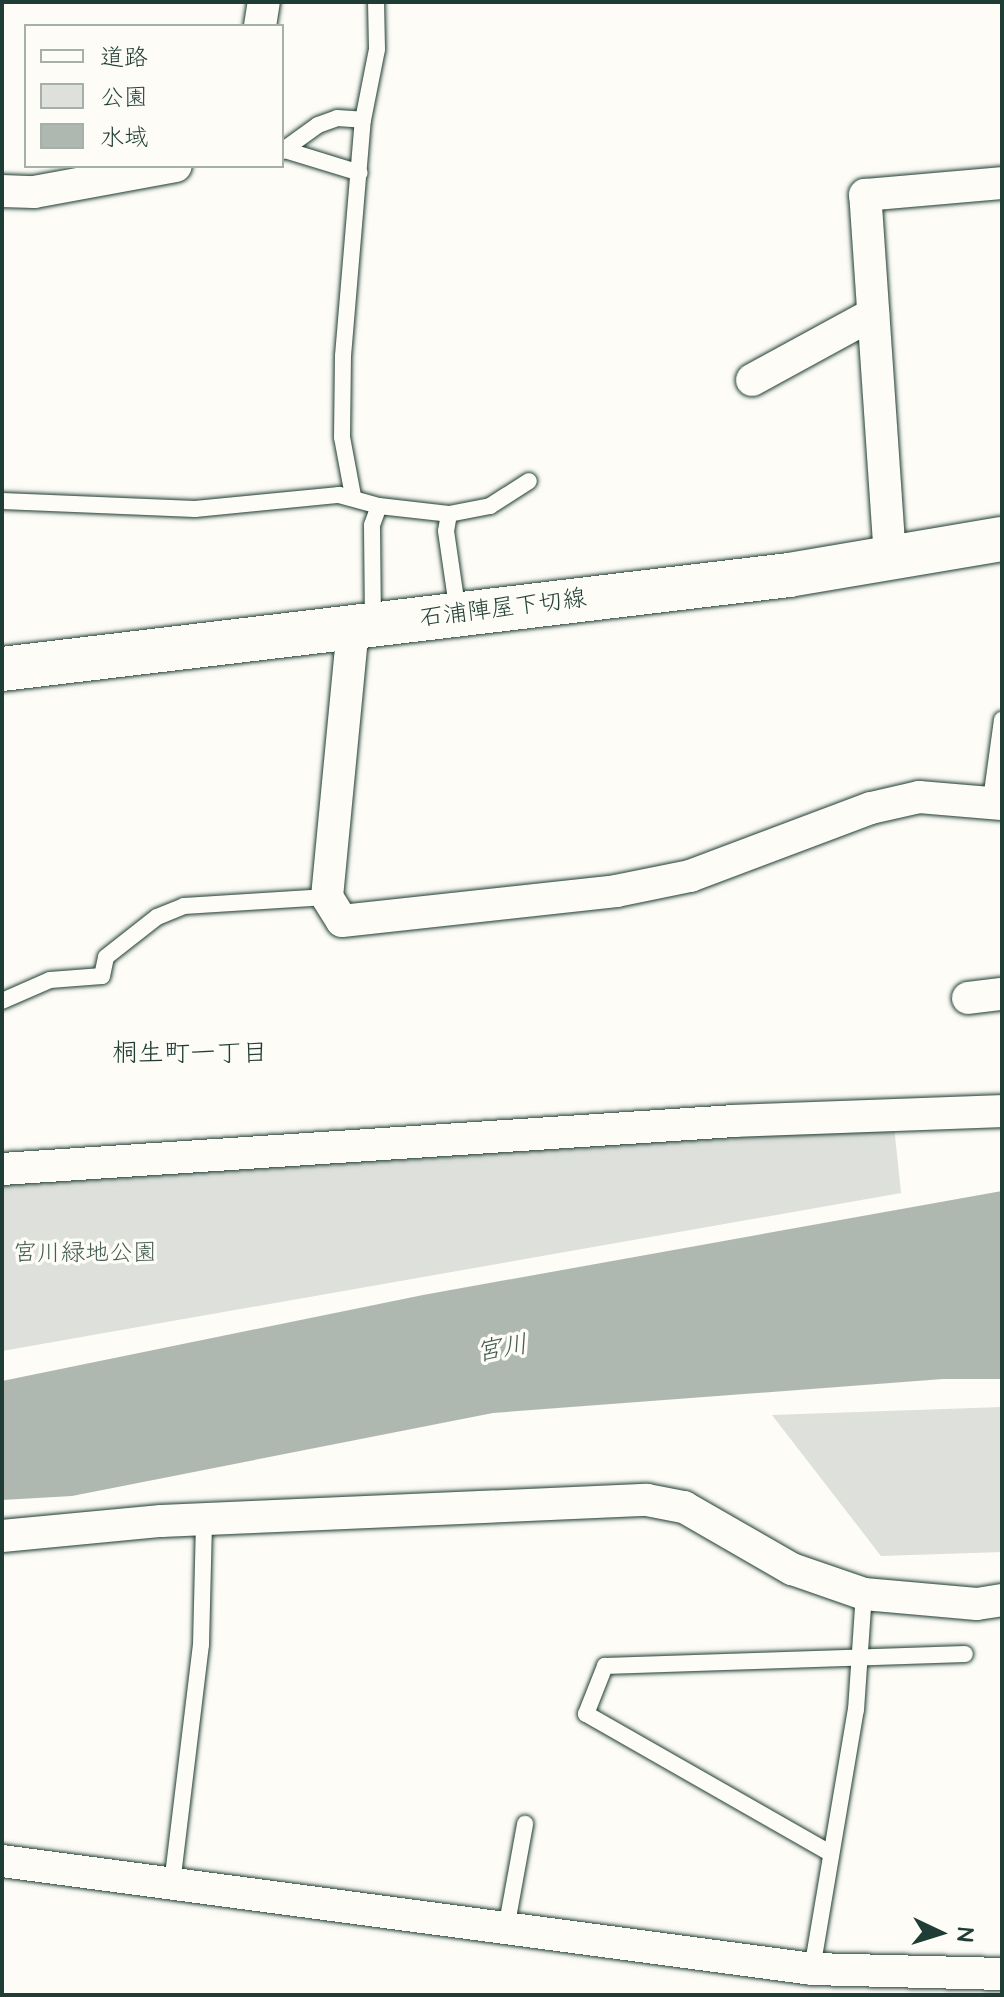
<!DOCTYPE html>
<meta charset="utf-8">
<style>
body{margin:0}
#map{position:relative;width:1004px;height:1997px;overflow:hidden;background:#fdfcf7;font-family:"Architects Daughter","Klee One",sans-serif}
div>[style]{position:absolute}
.green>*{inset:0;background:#dde0db}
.water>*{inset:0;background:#aeb8b1}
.roads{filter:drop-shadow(0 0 2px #1f3d34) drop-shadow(0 0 2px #1f3d34)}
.lane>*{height:16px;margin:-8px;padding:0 8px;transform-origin:8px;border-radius:8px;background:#fdfcf7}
.street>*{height:32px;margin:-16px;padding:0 16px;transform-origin:16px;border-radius:16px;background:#fdfcf7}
.secondary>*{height:44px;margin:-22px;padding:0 22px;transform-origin:22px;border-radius:22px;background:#fdfcf7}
span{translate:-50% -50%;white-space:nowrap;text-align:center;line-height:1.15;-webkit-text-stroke:7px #fdfcf7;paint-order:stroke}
.street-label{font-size:24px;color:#1f3d34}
.park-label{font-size:24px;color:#455e55}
.neighbourhood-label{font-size:26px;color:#1f3d34}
.water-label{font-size:26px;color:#435c53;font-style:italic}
.frame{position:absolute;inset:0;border:4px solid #1f3d34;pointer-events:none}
.legend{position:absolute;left:24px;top:24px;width:260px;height:144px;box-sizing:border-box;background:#fdfcf7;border:2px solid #a4b0a9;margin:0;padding:10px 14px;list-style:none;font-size:24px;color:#1f3d34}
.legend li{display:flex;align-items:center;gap:16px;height:40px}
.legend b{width:40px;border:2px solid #a4b0a9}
.north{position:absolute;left:900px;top:1893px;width:80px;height:80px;-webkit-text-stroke:6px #fdfcf7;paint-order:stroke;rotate:94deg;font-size:22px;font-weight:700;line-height:32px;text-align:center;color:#1f3d34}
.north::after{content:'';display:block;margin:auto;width:28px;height:36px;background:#1f3d34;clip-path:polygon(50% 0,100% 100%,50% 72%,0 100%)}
</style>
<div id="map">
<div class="green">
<i style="clip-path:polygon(894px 1126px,901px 1193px,2px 1351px,2px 1179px)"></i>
<i style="clip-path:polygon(1002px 1407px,1002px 1552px,881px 1556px,772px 1415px)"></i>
</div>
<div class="water">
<i style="clip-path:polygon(1002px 1191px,1002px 1379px,943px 1379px,493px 1413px,72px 1496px,2px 1500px,2px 1381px,423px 1295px)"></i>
</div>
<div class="roads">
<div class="lane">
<i style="left:285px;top:150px;width:78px;rotate:17deg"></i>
<i style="left:282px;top:151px;width:44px;rotate:-35.8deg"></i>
<i style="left:318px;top:125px;width:20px;rotate:-20deg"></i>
<i style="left:337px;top:118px;width:26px;rotate:4deg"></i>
<i style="left:353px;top:496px;width:60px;rotate:-100.6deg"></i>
<i style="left:342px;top:437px;width:81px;rotate:-89.3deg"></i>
<i style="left:343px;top:356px;width:237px;rotate:-85.2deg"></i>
<i style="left:363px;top:120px;width:72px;rotate:-78.8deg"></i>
<i style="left:377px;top:49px;width:47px;rotate:-91.2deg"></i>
<i style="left:2px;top:501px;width:193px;rotate:2.4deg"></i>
<i style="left:195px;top:509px;width:145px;rotate:-5.6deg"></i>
<i style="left:339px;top:495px;width:41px;rotate:15.4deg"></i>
<i style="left:379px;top:506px;width:70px;rotate:6.5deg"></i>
<i style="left:449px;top:514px;width:42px;rotate:-11deg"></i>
<i style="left:490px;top:506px;width:46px;rotate:-32.7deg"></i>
<i style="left:449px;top:514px;width:17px;rotate:100deg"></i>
<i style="left:446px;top:531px;width:83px;rotate:81.7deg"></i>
<i style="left:373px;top:623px;width:98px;rotate:-90.6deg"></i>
<i style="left:372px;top:525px;width:20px;rotate:-70deg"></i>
<i style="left:991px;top:800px;width:81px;rotate:-82.2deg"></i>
<i style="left:2px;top:1001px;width:52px;rotate:-23.6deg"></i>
<i style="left:50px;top:980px;width:52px;rotate:-4.4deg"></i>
<i style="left:102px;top:976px;width:19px;rotate:-78deg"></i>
<i style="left:106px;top:957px;width:65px;rotate:-38.1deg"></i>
<i style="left:157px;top:917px;width:29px;rotate:-22deg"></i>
<i style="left:184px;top:906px;width:143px;rotate:-3.6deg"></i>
<i style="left:830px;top:1853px;width:281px;rotate:-150.3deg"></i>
<i style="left:586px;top:1714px;width:52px;rotate:-68.4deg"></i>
<i style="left:605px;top:1666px;width:360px;rotate:-1.9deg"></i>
<i style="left:172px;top:1884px;width:241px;rotate:-83.1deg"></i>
<i style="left:201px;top:1645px;width:125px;rotate:-88.6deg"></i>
<i style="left:506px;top:1929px;width:107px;rotate:-79.7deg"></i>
<i style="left:812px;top:1969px;width:263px;rotate:-80.4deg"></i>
<i style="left:856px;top:1710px;width:116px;rotate:-86.1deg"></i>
</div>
<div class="street">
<i style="left:260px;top:26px;width:24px;rotate:-81deg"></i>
<i style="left:2px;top:191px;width:32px;rotate:2deg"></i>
<i style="left:34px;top:192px;width:144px;rotate:-10.4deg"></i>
<i style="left:752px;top:380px;width:138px;rotate:-28.6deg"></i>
<i style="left:890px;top:558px;width:364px;rotate:-93.9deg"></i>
<i style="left:865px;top:195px;width:138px;rotate:-5deg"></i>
<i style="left:353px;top:627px;width:271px;rotate:95.5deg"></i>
<i style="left:327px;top:897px;width:28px;rotate:58deg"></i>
<i style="left:342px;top:921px;width:276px;rotate:-6.2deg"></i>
<i style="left:616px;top:891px;width:76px;rotate:-11.5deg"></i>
<i style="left:690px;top:876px;width:193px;rotate:-20.6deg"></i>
<i style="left:871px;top:808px;width:49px;rotate:-12.9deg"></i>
<i style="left:919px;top:797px;width:83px;rotate:4.8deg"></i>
<i style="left:968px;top:998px;width:34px;rotate:-7deg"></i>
<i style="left:2px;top:1169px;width:734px;rotate:-3.75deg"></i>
<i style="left:734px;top:1121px;width:268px;rotate:-2.1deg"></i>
<i style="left:2px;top:1536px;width:160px;rotate:-5.4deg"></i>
<i style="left:161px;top:1521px;width:486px;rotate:-2.5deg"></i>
<i style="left:647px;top:1500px;width:38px;rotate:11deg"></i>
<i style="left:684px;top:1507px;width:125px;rotate:29.9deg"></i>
<i style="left:792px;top:1569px;width:76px;rotate:19.1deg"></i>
<i style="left:864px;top:1594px;width:113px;rotate:5.1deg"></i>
<i style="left:977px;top:1604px;width:25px;rotate:-9deg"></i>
<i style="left:2px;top:1861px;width:817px;rotate:7.59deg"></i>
<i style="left:812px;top:1969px;width:190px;rotate:1.5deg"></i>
</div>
<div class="secondary">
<i style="left:2px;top:669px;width:793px;rotate:-6.81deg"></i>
<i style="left:789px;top:575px;width:216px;rotate:-9.6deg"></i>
</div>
</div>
<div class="street-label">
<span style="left:503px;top:609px;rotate:-7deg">石浦陣屋下切線</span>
</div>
<div class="park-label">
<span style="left:85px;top:1254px">宮川緑地公園</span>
</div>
<div class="neighbourhood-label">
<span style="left:190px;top:1054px">桐生町一丁目</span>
</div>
<div class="water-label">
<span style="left:502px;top:1349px;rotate:-10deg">宮川</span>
</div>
<div class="frame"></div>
<ul class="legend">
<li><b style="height:10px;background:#fdfcf7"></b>道路</li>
<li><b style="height:22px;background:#dde0db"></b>公園</li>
<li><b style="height:22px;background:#aeb8b1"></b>水域</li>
</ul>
<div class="north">N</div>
</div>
